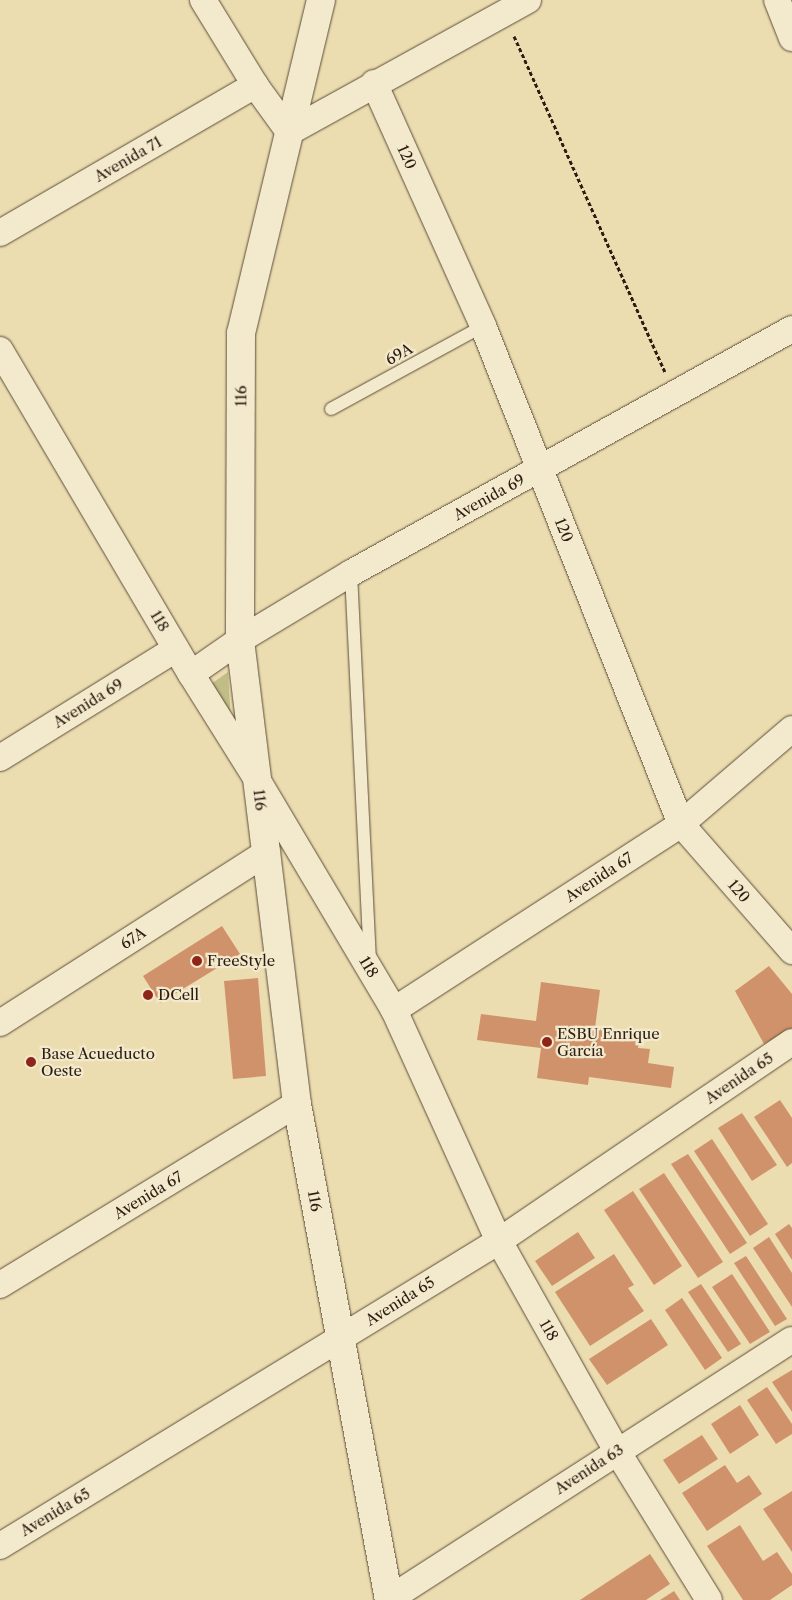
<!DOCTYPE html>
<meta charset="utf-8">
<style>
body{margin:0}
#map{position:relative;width:792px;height:1600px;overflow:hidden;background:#ecddb0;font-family:"Libre Caslon Text",serif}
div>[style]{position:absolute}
.green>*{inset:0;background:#c0be86}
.building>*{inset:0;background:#d0926b}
.path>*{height:3px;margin-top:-1.5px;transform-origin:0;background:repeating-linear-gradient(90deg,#2b1d12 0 4px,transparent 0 6.5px)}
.roads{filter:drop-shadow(0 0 1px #5b4d3a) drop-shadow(0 0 1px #5b4d3a)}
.lane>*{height:12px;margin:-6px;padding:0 6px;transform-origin:6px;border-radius:6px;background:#f3e9cc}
.street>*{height:26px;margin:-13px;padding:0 13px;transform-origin:13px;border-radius:13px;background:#f3e9cc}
.secondary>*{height:28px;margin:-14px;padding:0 14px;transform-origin:14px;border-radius:14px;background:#f3e9cc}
.dots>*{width:14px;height:14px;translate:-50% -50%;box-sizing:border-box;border:2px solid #f3e9cc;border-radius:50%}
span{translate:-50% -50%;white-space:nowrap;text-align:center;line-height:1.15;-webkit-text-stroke:4.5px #f3e9cc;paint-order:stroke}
.street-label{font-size:15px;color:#2b1d12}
.poi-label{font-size:15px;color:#2b1d12}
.left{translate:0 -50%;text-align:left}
</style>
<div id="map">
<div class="green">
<i style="clip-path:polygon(228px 672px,232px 738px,204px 689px)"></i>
</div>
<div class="building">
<i style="clip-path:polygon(222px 926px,240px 954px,160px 1003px,143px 976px)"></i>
<i style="clip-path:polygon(769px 966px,792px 994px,792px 1028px,764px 1044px,735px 991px)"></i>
<i style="clip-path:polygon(258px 978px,266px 1076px,233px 1079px,224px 981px)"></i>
<i style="clip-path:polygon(541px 982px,600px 990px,595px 1028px,640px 1034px,638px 1048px,650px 1049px,648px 1063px,674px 1067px,671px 1088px,589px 1077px,588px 1085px,537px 1078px,541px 1048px,477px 1040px,481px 1014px,536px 1021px)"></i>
<i style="clip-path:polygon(780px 1100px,792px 1118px,792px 1163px,787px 1167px,754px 1117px)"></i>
<i style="clip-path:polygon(742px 1113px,777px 1165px,752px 1181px,718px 1128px)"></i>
<i style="clip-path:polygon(712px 1139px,768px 1224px,750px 1236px,694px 1151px)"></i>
<i style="clip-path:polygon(688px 1154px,747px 1243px,730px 1254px,671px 1164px)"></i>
<i style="clip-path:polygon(664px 1173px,723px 1262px,698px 1278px,639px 1189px)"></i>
<i style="clip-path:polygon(633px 1191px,682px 1266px,654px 1285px,604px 1210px)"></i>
<i style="clip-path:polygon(789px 1224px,792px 1228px,792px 1260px,775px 1234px)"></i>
<i style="clip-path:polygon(578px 1232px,595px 1258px,552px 1286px,535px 1261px)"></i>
<i style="clip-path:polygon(769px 1237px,792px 1273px,792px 1307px,753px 1248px)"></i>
<i style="clip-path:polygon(614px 1254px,634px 1285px,628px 1288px,644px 1311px,590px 1346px,555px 1292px)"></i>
<i style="clip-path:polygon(746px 1256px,787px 1319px,775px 1326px,734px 1263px)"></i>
<i style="clip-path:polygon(732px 1274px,770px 1332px,750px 1344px,712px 1287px)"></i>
<i style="clip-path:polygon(701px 1284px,741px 1344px,728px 1352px,688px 1292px)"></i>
<i style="clip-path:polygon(682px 1298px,722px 1358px,705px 1370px,665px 1310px)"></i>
<i style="clip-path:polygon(651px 1319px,668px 1345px,607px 1385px,589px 1359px)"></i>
<i style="clip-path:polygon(792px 1370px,792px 1412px,772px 1382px)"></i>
<i style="clip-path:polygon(767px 1387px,792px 1424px,792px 1434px,776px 1444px,747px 1400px)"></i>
<i style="clip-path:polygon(740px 1405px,759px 1435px,730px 1454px,711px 1424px)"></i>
<i style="clip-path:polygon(702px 1435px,718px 1459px,679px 1484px,663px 1460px)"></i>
<i style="clip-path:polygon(725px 1465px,737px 1483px,749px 1475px,762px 1494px,707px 1531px,682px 1493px)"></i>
<i style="clip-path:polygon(792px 1491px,792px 1552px,763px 1509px)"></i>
<i style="clip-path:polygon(740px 1525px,763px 1561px,777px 1552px,792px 1574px,792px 1585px,770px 1600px,743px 1600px,707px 1546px)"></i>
<i style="clip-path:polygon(650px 1554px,670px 1584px,646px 1600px,580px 1600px)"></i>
<i style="clip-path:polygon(674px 1591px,680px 1600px,660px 1600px)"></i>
</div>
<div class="path">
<i style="left:514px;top:36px;width:368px;rotate:65.8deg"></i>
</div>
<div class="roads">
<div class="lane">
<i style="left:331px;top:409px;width:173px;rotate:-28.6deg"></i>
<i style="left:351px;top:573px;width:386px;rotate:87.2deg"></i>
</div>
<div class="street">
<i style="left:203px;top:0;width:100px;rotate:58.5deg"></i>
<i style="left:255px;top:85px;width:58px;rotate:54.1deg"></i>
<i style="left:289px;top:132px;width:273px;rotate:-28.9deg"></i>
<i style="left:777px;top:0;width:41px;rotate:68.5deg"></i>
<i style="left:374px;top:83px;width:266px;rotate:65.8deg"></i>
<i style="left:483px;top:326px;width:536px;rotate:68.32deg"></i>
<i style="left:681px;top:824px;width:169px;rotate:48.8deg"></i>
<i style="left:0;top:233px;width:295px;rotate:-30.1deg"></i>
<i style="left:0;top:350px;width:376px;rotate:59.5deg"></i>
<i style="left:191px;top:674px;width:126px;rotate:57.9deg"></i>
<i style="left:258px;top:781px;width:266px;rotate:59.3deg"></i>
<i style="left:394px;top:1010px;width:254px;rotate:65.6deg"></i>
<i style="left:499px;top:1241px;width:241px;rotate:60.7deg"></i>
<i style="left:617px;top:1451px;width:175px;rotate:58.3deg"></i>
<i style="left:191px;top:674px;width:60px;rotate:-34.8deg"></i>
<i style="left:240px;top:640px;width:130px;rotate:-31.1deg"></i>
<i style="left:351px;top:573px;width:504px;rotate:-28.96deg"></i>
<i style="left:0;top:758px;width:207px;rotate:-31.8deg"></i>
<i style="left:394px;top:1010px;width:342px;rotate:-32.9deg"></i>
<i style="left:681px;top:824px;width:146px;rotate:-40.6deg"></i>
<i style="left:0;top:1023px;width:317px;rotate:-32.6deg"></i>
<i style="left:0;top:1285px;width:348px;rotate:-31.4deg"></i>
<i style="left:0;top:1546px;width:585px;rotate:-31.43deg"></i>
<i style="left:499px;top:1241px;width:354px;rotate:-34.2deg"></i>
<i style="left:388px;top:1600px;width:480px;rotate:-32.8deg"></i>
</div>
<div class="secondary">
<i style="left:321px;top:0;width:342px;rotate:103.5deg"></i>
<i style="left:241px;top:333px;width:307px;rotate:90.2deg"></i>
<i style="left:240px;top:640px;width:467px;rotate:83deg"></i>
<i style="left:297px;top:1104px;width:504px;rotate:79.49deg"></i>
</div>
</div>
<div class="dots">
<i style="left:197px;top:961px;background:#8f2418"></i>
<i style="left:148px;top:995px;background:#8f2418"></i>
<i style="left:547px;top:1042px;background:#8f2418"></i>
<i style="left:31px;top:1062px;background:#8f2418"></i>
</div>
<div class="street-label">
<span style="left:407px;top:157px;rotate:66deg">120</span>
<span style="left:128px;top:159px;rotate:-30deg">Avenida 71</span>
<span style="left:399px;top:354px;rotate:-29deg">69A</span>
<span style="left:241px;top:396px;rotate:-90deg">116</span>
<span style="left:489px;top:497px;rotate:-29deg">Avenida 69</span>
<span style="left:564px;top:530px;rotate:68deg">120</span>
<span style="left:160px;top:621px;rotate:59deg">118</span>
<span style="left:88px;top:703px;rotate:-32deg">Avenida 69</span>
<span style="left:260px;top:800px;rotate:83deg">116</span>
<span style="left:599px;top:877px;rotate:-33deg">Avenida 67</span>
<span style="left:739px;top:891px;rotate:49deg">120</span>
<span style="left:133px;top:938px;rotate:-33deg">67A</span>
<span style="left:369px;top:967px;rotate:59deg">118</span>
<span style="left:739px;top:1078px;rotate:-34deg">Avenida 65</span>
<span style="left:148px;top:1195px;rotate:-31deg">Avenida 67</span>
<span style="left:315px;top:1201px;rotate:80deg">116</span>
<span style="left:400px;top:1301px;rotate:-32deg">Avenida 65</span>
<span style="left:549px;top:1330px;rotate:61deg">118</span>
<span style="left:589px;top:1469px;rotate:-33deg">Avenida 63</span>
<span style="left:55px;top:1512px;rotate:-31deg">Avenida 65</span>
</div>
<div class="poi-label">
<span class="left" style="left:207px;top:961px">FreeStyle</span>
<span class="left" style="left:158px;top:995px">DCell</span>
<span class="left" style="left:557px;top:1042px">ESBU Enrique<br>García</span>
<span class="left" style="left:41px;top:1062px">Base Acueducto<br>Oeste</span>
</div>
</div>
